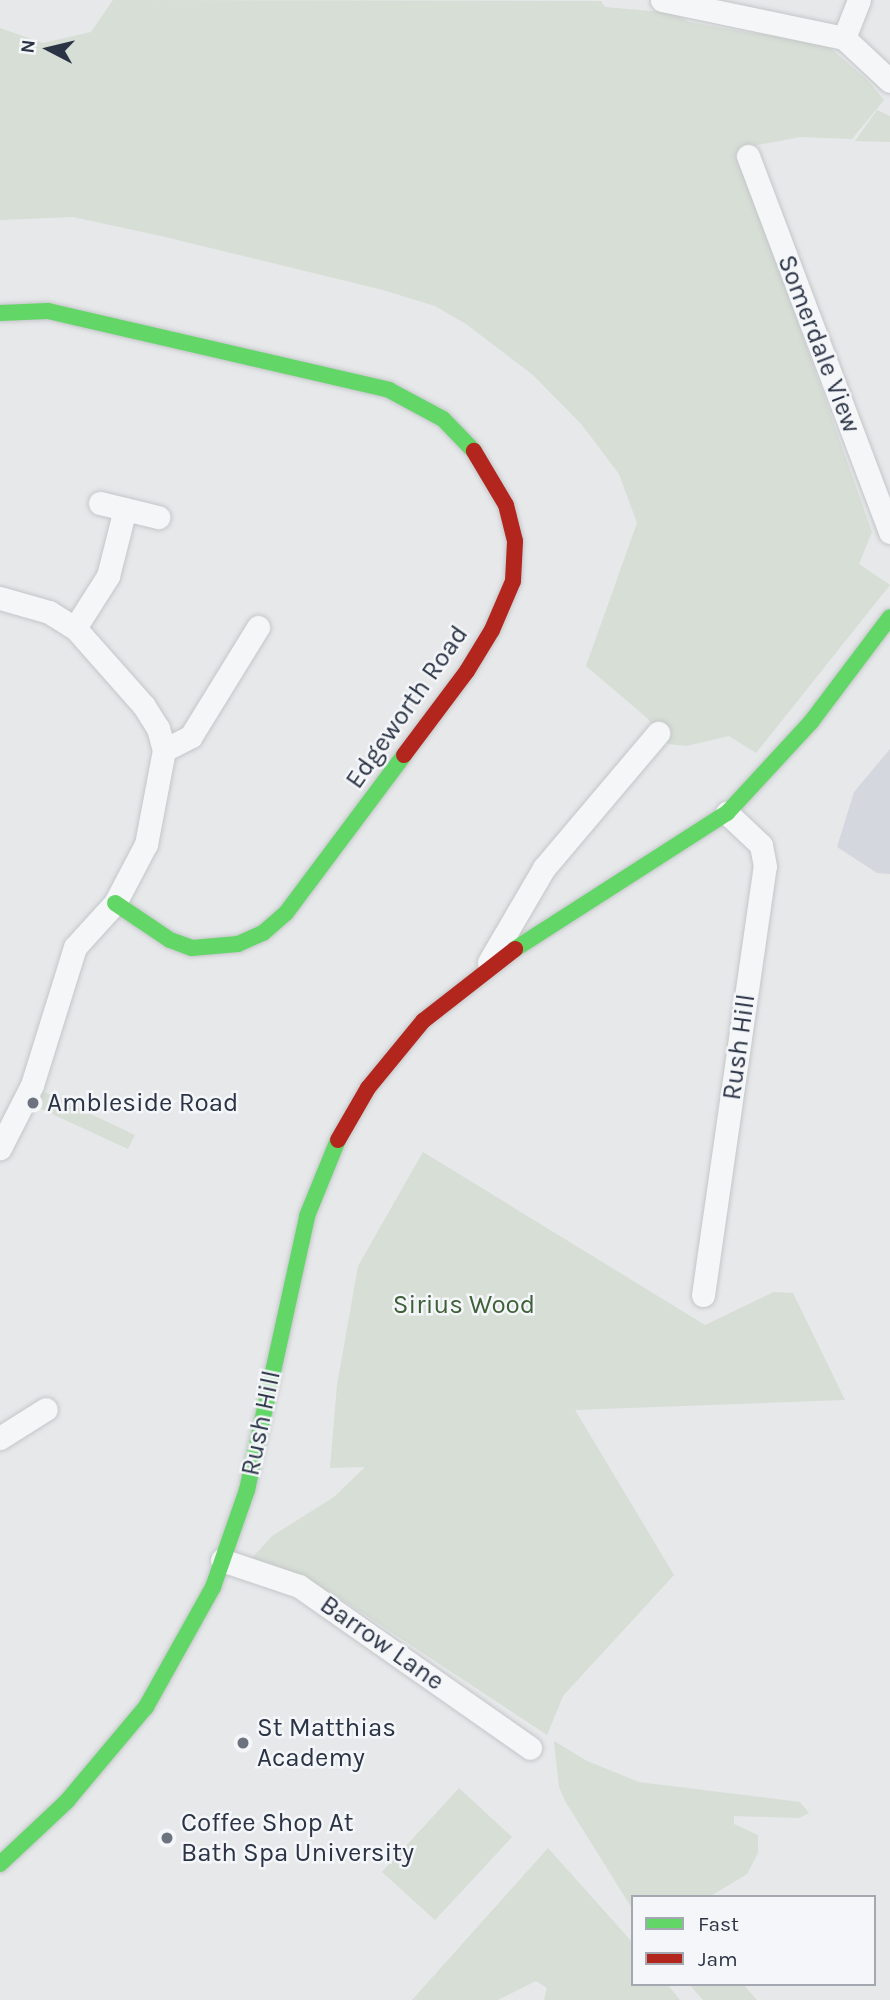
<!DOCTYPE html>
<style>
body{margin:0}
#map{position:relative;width:890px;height:2000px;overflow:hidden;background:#e6e8ea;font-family:Karla,sans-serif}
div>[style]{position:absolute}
.built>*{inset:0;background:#d4d7dd}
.green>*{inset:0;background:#d6ded6}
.roads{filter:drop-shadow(0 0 2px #c4c6c8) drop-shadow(0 0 2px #c4c6c8)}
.street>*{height:23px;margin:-11.5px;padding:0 11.5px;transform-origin:11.5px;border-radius:11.5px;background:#f5f6f7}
.fast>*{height:16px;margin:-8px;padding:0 8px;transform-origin:8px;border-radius:8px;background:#63d668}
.jam>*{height:16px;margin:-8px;padding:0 8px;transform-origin:8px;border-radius:8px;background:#b3261e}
.dots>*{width:19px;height:19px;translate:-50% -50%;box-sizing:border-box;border:4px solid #f4f6f9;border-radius:50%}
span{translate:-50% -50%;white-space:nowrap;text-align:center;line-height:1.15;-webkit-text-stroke:5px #f4f6f9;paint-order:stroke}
.street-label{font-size:26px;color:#2b3445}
.poi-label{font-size:26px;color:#2b3445}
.left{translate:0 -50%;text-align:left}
.park-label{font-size:26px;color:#3f6138}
.legend{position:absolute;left:631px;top:1895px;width:245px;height:91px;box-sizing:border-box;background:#f4f6f9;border:2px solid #a4a8b1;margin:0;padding:9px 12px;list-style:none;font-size:21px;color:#2b3445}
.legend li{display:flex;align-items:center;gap:14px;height:35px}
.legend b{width:35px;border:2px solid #a4a8b1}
.north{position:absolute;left:14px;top:14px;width:70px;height:70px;-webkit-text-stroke:5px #f4f6f9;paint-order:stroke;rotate:277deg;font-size:19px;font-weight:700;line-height:28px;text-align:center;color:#2b3445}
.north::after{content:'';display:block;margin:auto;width:24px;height:32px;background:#2b3445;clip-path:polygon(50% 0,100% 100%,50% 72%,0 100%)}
</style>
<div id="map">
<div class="built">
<i style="clip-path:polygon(890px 749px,890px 874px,877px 873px,837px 847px,854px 792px)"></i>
</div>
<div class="green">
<i style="clip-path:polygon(113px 0,601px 1px,605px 7px,673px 13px,689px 22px,752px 33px,821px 40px,867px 80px,884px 100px,852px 139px,800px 137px,752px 146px,738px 152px,872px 532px,859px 564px,890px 585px,756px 753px,729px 736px,686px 746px,668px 744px,647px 718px,586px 666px,637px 523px,619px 474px,582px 425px,533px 375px,466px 324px,435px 306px,383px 290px,161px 236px,73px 217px,0 220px,0 28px,43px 43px,91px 32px)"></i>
<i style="clip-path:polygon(877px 110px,890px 116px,890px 142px,855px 141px)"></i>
<i style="clip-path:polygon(44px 1092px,135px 1135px,128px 1149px,37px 1107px)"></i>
<i style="clip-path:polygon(423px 1152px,705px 1325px,774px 1292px,793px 1293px,845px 1400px,575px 1410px,674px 1575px,563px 1696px,547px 1735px,347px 1603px,307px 1580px,251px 1559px,272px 1536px,334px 1497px,365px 1467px,330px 1468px,337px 1385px,358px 1266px)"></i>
<i style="clip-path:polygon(554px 1741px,587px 1761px,639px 1782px,800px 1802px,809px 1813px,799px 1818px,734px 1816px,734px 1824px,758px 1835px,758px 1853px,747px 1874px,709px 1897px,633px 1897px,633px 1910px,565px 1801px,559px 1787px)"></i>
<i style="clip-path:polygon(459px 1788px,512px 1837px,435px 1920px,382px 1872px)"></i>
<i style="clip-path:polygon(548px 1848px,633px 1943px,633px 1984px,667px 1984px,680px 2000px,544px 2000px,547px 1988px,536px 1981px,498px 2000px,412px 2000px)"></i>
<i style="clip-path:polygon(689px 1984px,743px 1984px,757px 2000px,703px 2000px)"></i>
</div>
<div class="roads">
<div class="street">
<i style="left:662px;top:0;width:186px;rotate:11.8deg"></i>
<i style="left:859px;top:0;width:41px;rotate:111.5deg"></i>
<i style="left:844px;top:38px;width:63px;rotate:43.1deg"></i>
<i style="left:748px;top:156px;width:402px;rotate:69.3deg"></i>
<i style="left:100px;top:503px;width:60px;rotate:13.6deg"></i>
<i style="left:0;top:598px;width:51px;rotate:15.9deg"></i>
<i style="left:49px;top:612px;width:31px;rotate:32deg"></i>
<i style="left:75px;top:628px;width:104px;rotate:48.5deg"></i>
<i style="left:144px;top:706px;width:26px;rotate:58deg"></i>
<i style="left:158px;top:728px;width:23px;rotate:75deg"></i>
<i style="left:164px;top:750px;width:96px;rotate:100.8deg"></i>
<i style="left:146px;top:844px;width:67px;rotate:117.7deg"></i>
<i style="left:115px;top:903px;width:59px;rotate:132.3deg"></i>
<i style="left:75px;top:947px;width:145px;rotate:107.3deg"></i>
<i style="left:32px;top:1085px;width:71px;rotate:116.9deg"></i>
<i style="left:75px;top:628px;width:62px;rotate:-57.6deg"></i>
<i style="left:108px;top:576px;width:69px;rotate:-75.8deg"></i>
<i style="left:164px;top:750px;width:30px;rotate:-27deg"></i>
<i style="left:191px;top:736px;width:128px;rotate:-58.4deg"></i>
<i style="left:489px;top:962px;width:109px;rotate:-59.7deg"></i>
<i style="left:544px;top:868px;width:177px;rotate:-49.8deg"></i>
<i style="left:703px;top:1295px;width:433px;rotate:-81.8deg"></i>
<i style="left:765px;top:866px;width:21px;rotate:-101deg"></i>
<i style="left:761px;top:845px;width:47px;rotate:-136.7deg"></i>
<i style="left:0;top:1438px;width:54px;rotate:-32.2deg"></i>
<i style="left:222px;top:1560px;width:81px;rotate:18.7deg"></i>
<i style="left:299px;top:1586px;width:282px;rotate:35deg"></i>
</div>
<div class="fast">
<i style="left:0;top:313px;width:48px;rotate:-2.4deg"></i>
<i style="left:48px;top:311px;width:350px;rotate:13deg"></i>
<i style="left:389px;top:390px;width:61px;rotate:28.2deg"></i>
<i style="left:443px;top:419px;width:45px;rotate:45.9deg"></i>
<i style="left:115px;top:903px;width:66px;rotate:33.9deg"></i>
<i style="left:170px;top:940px;width:23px;rotate:20deg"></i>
<i style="left:192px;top:948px;width:46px;rotate:-5deg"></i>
<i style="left:238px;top:944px;width:27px;rotate:-24deg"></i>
<i style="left:263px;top:933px;width:30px;rotate:-41deg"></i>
<i style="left:286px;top:913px;width:197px;rotate:-53.2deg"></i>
<i style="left:515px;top:949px;width:252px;rotate:-32.7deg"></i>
<i style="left:727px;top:813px;width:124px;rotate:-47.3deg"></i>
<i style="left:811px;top:722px;width:131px;rotate:-53deg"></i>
<i style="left:0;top:1864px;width:92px;rotate:-43.2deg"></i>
<i style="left:67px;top:1801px;width:123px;rotate:-50deg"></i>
<i style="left:146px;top:1707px;width:137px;rotate:-60.8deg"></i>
<i style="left:213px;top:1587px;width:103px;rotate:-70.7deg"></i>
<i style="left:247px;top:1490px;width:280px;rotate:-77.6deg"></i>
<i style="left:307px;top:1216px;width:82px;rotate:-67.8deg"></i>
</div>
<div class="jam">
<i style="left:404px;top:755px;width:105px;rotate:-53.1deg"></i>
<i style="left:467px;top:671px;width:48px;rotate:-58.6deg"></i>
<i style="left:492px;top:630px;width:53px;rotate:-66.8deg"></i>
<i style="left:513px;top:581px;width:40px;rotate:-87.1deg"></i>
<i style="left:515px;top:541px;width:37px;rotate:-104deg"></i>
<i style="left:506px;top:505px;width:63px;rotate:-120.7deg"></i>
<i style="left:338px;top:1140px;width:60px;rotate:-60deg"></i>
<i style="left:368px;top:1088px;width:87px;rotate:-50.6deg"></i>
<i style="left:423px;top:1021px;width:117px;rotate:-38deg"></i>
</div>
</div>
<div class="dots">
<i style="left:33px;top:1103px;background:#6c737f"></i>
<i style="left:243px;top:1743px;background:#6c737f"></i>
<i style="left:167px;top:1838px;background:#6c737f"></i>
</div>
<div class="street-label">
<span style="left:819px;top:344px;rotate:69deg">Somerdale View</span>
<span style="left:407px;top:707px;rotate:-55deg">Edgeworth Road</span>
<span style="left:739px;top:1047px;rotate:-82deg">Rush Hill</span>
<span style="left:261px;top:1423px;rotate:-78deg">Rush Hill</span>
<span style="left:382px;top:1643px;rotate:35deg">Barrow Lane</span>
</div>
<div class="poi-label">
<span class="left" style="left:47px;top:1103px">Ambleside Road</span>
<span class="left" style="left:257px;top:1743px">St Matthias<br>Academy</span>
<span class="left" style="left:181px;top:1838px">Coffee Shop At<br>Bath Spa University</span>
</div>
<div class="park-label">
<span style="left:464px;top:1305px">Sirius Wood</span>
</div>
<ul class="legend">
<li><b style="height:9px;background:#63d668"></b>Fast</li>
<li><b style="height:9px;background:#b3261e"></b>Jam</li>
</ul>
<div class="north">N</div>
</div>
